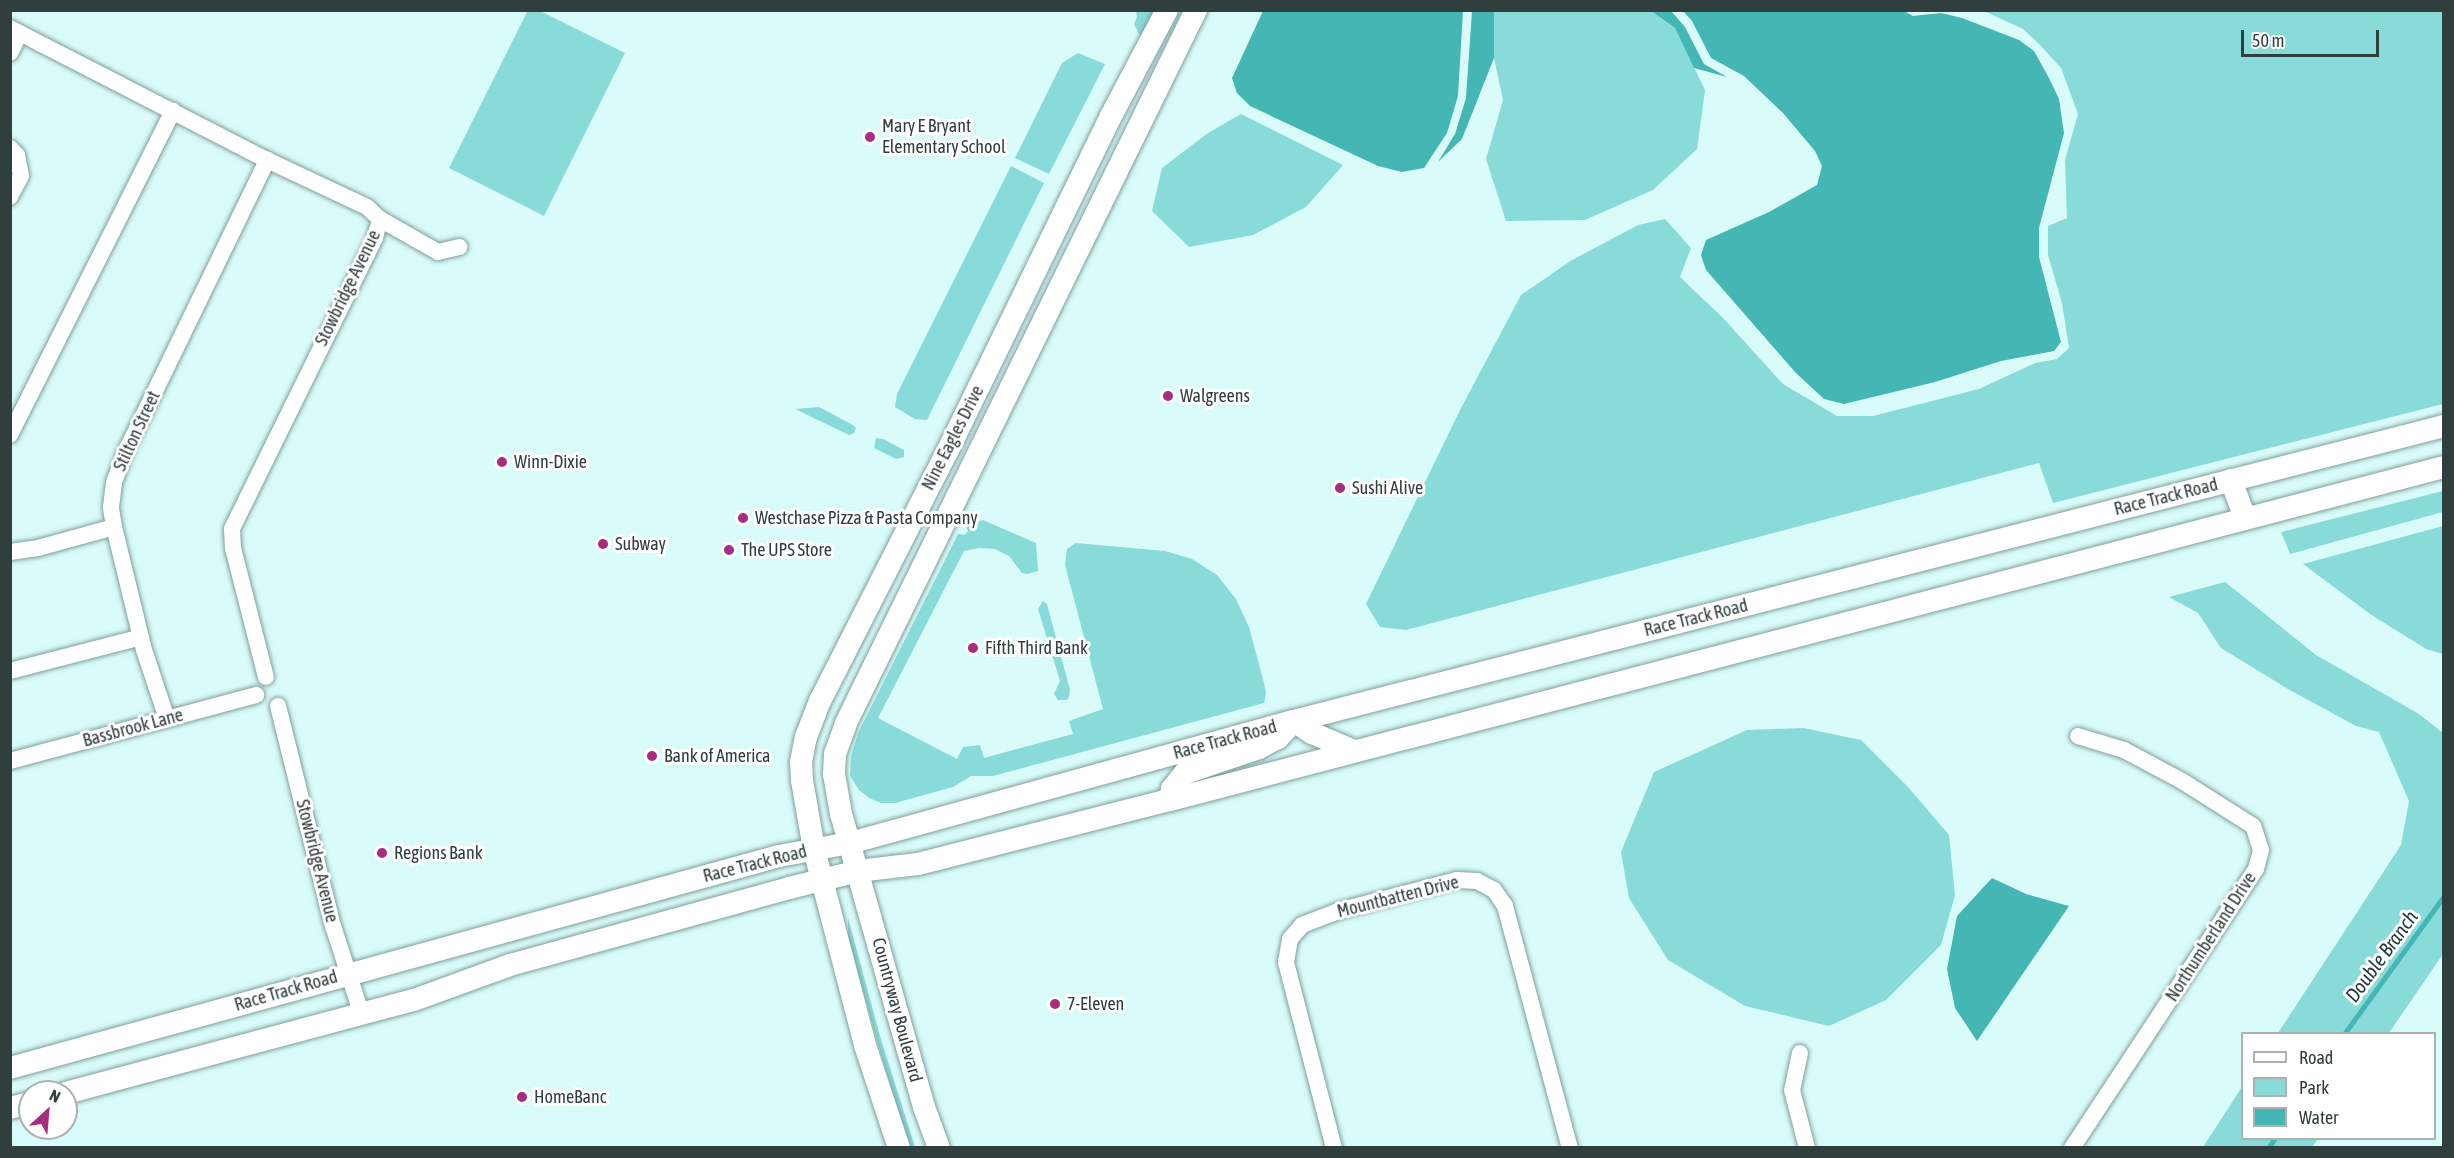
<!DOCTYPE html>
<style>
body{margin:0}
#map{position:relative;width:2454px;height:1158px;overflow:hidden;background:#d9fbfa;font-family:"Asap Condensed",sans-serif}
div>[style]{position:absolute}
.green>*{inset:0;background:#89dbd9}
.water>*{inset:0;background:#44b7b5}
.stream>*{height:5px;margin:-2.5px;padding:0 2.5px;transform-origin:2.5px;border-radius:2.5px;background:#44b7b5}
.roads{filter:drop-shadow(0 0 2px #7e9f9d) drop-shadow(0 0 2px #7e9f9d)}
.street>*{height:16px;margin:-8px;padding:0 8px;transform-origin:8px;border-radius:8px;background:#fff}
.secondary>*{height:22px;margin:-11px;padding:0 11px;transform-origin:11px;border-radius:11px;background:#fff}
.dots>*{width:16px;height:16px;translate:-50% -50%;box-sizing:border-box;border:3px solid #fff;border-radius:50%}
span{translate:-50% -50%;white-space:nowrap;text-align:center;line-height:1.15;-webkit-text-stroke:6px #fff;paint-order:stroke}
.poi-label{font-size:18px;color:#303e3d}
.left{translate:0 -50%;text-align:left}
.street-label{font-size:18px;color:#303e3d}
.water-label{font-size:20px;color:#1e3736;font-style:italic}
.frame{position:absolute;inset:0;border:12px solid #303e3d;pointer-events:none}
.legend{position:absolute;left:2241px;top:1032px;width:195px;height:108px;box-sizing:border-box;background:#fff;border:2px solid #acb2b1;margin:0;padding:8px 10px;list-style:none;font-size:18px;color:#303e3d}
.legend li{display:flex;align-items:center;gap:12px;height:30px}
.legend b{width:30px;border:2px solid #acb2b1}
.north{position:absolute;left:18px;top:1080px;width:60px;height:60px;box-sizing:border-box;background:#fff;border:2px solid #acb2b1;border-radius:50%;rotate:26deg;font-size:16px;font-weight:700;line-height:24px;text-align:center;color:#303e3d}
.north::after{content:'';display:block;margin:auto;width:21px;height:27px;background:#a82d81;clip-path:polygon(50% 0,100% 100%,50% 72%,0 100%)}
.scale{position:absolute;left:2241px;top:30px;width:138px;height:27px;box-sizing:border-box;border:3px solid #303e3d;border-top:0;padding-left:8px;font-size:18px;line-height:21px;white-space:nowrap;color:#303e3d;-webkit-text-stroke:4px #fff;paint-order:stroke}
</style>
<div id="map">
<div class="green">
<i style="clip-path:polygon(528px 10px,540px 11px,625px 53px,544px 216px,449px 168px)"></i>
<i style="clip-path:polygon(1136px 11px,1156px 11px,1141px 38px,1134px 24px,1137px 17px)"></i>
<i style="clip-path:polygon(1494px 11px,1651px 11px,1675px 28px,1705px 90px,1697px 149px,1653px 190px,1585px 220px,1506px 221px,1486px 159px,1503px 100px,1494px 58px)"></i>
<i style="clip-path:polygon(1984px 11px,2443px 11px,2443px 404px,2053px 503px,2039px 463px,1406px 630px,1380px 627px,1366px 604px,1460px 410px,1521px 295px,1572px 260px,1638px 225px,1665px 219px,1691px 248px,1680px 277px,1723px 318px,1783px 384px,1837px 416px,1873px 416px,1979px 389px,2035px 363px,2057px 359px,2069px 348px,2062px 303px,2048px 255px,2048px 226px,2067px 218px,2065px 160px,2078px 114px,2061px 68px,2039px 44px,2023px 29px)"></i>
<i style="clip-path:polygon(1078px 53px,1105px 64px,1049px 174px,1015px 158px,1062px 63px)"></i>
<i style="clip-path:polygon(1241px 114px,1343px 165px,1306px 207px,1253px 235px,1189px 247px,1152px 211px,1162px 168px,1208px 133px)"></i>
<i style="clip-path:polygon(1011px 166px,1044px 183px,927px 420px,915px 419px,895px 407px,897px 394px)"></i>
<i style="clip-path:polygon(819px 407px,853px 425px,856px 428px,854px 433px,849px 435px,795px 409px)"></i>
<i style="clip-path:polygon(876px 438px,883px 439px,904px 450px,904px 457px,896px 459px,874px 448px)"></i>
<i style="clip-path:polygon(2443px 491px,2443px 512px,2290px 554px,2281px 532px)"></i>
<i style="clip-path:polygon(983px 520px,1036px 543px,1038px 571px,1027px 574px,1022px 573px,1009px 556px,995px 549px,979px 548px,964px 551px,878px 718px,957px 759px,963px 747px,980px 745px,984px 758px,1073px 734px,1069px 721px,1103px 709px,1065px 565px,1067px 549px,1076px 543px,1165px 551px,1192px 559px,1217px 575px,1236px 599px,1249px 627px,1264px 683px,1266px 693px,1264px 703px,993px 776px,971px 776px,953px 787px,895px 803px,881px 803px,869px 798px,859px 790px,850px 776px,851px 756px,858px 733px,958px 534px,965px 535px,968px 531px,965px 524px)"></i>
<i style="clip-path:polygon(2443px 526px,2443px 654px,2426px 649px,2370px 614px,2303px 564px)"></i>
<i style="clip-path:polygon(2225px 582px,2316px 655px,2419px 714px,2443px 733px,2443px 954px,2389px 1033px,2278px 1033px,2401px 845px,2409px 801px,2379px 732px,2356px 726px,2288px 689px,2221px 648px,2198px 613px,2169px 597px)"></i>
<i style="clip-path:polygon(1043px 601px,1047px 604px,1070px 690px,1069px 698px,1066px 700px,1058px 700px,1054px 694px,1060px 681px,1038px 609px)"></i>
<i style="clip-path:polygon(1803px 728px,1861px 740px,1908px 787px,1949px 835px,1955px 895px,1941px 945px,1886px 1000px,1829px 1026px,1745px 1006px,1668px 960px,1629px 898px,1621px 852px,1654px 772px,1747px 730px)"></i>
<i style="clip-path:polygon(848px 918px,880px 1036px,915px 1147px,911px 1147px,905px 1133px,878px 1044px,848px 936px)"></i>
<i style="clip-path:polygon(2242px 1087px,2242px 1138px,2318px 1139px,2312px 1147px,2203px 1147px)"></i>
</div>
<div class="water">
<i style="clip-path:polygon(1263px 11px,1463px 11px,1458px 96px,1447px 133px,1424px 168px,1402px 172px,1378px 166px,1250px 106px,1237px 93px,1232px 78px)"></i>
<i style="clip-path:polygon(1472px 11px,1494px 11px,1494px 58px,1462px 139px,1438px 162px,1455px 134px,1466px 98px)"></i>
<i style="clip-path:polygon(1651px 11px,1671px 11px,1685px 27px,1704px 64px,1727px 77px,1694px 68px,1675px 28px)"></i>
<i style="clip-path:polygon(1904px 11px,1913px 16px,1941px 13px,1962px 18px,2019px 40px,2034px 51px,2049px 78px,2059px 99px,2064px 133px,2039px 228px,2039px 257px,2061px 342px,2054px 351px,2001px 361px,1935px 382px,1844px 404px,1824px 399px,1796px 373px,1706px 270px,1701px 255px,1706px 240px,1769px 212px,1817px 185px,1822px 166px,1815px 151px,1783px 113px,1744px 76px,1711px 58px,1692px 21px,1683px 11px)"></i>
<i style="clip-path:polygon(1992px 878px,2026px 894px,2069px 906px,1977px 1041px,1955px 1008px,1947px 969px,1957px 916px)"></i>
</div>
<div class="stream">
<i style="left:2344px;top:1034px;width:170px;rotate:-54.1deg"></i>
<i style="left:2268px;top:1148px;width:12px;rotate:-55deg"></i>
</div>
<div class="roads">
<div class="street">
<i style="left:10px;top:28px;width:289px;rotate:27.2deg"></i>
<i style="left:267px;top:160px;width:110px;rotate:25.2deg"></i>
<i style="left:367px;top:207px;width:18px;rotate:43deg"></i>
<i style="left:380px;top:219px;width:20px;rotate:105deg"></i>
<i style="left:375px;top:238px;width:324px;rotate:116.2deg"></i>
<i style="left:232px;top:529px;width:19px;rotate:87deg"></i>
<i style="left:233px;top:548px;width:133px;rotate:75.7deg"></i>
<i style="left:10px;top:53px;width:22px;rotate:-63deg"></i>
<i style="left:10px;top:148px;width:10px;rotate:45deg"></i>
<i style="left:17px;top:155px;width:21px;rotate:79deg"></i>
<i style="left:21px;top:176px;width:24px;rotate:118deg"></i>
<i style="left:380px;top:219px;width:67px;rotate:29.6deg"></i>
<i style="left:438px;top:252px;width:22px;rotate:-13deg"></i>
<i style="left:10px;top:435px;width:363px;rotate:-63.3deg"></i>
<i style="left:10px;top:552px;width:28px;rotate:-8deg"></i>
<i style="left:38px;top:548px;width:79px;rotate:-15.4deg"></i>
<i style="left:10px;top:671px;width:135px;rotate:-14.5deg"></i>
<i style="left:278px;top:706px;width:227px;rotate:76deg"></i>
<i style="left:333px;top:926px;width:94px;rotate:72deg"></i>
<i style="left:167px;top:719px;width:73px;rotate:-108.4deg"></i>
<i style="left:144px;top:650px;width:127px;rotate:-103.7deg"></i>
<i style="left:114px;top:527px;width:20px;rotate:-99deg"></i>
<i style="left:111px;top:507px;width:25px;rotate:-83deg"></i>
<i style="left:114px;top:482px;width:31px;rotate:-69deg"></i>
<i style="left:125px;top:453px;width:326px;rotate:-64.1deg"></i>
<i style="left:10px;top:761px;width:255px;rotate:-15deg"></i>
<i style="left:1800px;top:1053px;width:38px;rotate:102deg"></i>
<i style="left:1792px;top:1090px;width:60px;rotate:75.5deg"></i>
<i style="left:1334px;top:1148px;width:192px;rotate:-104.5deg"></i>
<i style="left:1286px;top:962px;width:23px;rotate:-80deg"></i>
<i style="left:1290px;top:939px;width:18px;rotate:-49deg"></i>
<i style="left:1302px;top:925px;width:39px;rotate:-21deg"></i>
<i style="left:1338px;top:911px;width:123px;rotate:-14.6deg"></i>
<i style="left:1457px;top:880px;width:20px;rotate:3deg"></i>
<i style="left:1477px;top:881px;width:19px;rotate:28deg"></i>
<i style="left:1494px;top:890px;width:19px;rotate:55deg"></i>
<i style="left:1505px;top:906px;width:251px;rotate:75deg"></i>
<i style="left:2072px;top:1148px;width:334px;rotate:-56.6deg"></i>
<i style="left:2256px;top:869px;width:20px;rotate:-75deg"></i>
<i style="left:2261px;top:850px;width:25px;rotate:-108deg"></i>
<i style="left:2253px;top:826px;width:84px;rotate:-147.6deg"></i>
<i style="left:2182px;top:781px;width:66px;rotate:-151.9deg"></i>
<i style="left:2124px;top:750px;width:48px;rotate:-163.1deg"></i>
</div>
<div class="secondary">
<i style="left:2231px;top:480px;width:40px;rotate:69.8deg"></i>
<i style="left:1170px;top:800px;width:11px;rotate:-80deg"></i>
<i style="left:1172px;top:789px;width:21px;rotate:-51deg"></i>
<i style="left:1185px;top:773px;width:78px;rotate:-18.7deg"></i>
<i style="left:1259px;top:748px;width:21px;rotate:-28deg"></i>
<i style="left:1278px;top:738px;width:23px;rotate:-47deg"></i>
<i style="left:1294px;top:721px;width:22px;rotate:34deg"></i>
<i style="left:1312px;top:733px;width:46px;rotate:23.2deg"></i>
<i style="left:10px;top:1068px;width:798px;rotate:-15.41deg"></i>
<i style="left:779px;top:856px;width:72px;rotate:-10.4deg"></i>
<i style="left:850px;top:843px;width:460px;rotate:-15.4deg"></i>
<i style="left:1294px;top:721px;width:1187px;rotate:-14.39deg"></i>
<i style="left:66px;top:1093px;width:360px;rotate:-15deg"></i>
<i style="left:414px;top:1000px;width:102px;rotate:-20deg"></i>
<i style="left:510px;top:965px;width:289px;rotate:-15.4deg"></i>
<i style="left:789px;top:888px;width:71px;rotate:-13.8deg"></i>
<i style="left:858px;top:871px;width:60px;rotate:-6.7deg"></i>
<i style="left:918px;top:864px;width:260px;rotate:-14.3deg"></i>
<i style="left:1170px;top:800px;width:1317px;rotate:-14.65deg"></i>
<i style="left:10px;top:1108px;width:21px;rotate:-14deg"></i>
<i style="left:899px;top:1148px;width:108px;rotate:-108.3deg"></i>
<i style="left:865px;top:1045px;width:203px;rotate:-104.6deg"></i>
<i style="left:814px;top:849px;width:70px;rotate:-99.9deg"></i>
<i style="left:802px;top:780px;width:18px;rotate:-93deg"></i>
<i style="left:801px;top:762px;width:25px;rotate:-79deg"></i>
<i style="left:806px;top:737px;width:39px;rotate:-69deg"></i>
<i style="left:820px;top:701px;width:291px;rotate:-63deg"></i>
<i style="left:952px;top:442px;width:363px;rotate:-64deg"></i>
<i style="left:1111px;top:116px;width:120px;rotate:-62.2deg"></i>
<i style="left:939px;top:1148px;width:44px;rotate:-110.1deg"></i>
<i style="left:924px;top:1107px;width:305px;rotate:-105.8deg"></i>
<i style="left:841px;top:814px;width:41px;rotate:-99.9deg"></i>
<i style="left:834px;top:774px;width:20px;rotate:-87deg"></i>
<i style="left:835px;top:754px;width:33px;rotate:-70deg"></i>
<i style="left:846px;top:723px;width:794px;rotate:-63.85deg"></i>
</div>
</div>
<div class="dots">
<i style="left:870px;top:137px;background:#a82d81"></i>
<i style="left:1168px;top:396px;background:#a82d81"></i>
<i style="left:502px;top:462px;background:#a82d81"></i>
<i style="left:1340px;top:488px;background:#a82d81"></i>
<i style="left:743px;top:518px;background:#a82d81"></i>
<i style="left:603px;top:544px;background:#a82d81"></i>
<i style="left:729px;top:550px;background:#a82d81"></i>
<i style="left:973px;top:648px;background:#a82d81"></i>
<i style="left:652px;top:756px;background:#a82d81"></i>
<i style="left:382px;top:853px;background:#a82d81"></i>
<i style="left:1055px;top:1004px;background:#a82d81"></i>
<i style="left:522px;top:1097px;background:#a82d81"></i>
</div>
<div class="poi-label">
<span class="left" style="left:882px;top:137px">Mary E Bryant<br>Elementary School</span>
<span class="left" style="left:1180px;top:396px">Walgreens</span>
<span class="left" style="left:514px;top:462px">Winn-Dixie</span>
<span class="left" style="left:1352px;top:488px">Sushi Alive</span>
<span class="left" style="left:755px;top:518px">Westchase Pizza &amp; Pasta Company</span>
<span class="left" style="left:615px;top:544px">Subway</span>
<span class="left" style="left:741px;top:550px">The UPS Store</span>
<span class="left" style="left:985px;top:648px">Fifth Third Bank</span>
<span class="left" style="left:664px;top:756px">Bank of America</span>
<span class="left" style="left:394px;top:853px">Regions Bank</span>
<span class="left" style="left:1067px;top:1004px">7-Eleven</span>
<span class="left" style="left:534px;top:1097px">HomeBanc</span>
</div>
<div class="street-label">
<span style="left:348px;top:288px;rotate:-64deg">Stowbridge Avenue</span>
<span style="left:137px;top:431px;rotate:-65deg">Stilton Street</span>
<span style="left:953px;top:438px;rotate:-63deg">Nine Eagles Drive</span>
<span style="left:2166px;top:497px;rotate:-14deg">Race Track Road</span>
<span style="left:1696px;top:618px;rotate:-14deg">Race Track Road</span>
<span style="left:133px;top:728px;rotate:-15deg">Bassbrook Lane</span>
<span style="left:1225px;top:740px;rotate:-15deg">Race Track Road</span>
<span style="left:317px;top:861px;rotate:76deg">Stowbridge Avenue</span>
<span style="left:755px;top:864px;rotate:-14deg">Race Track Road</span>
<span style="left:1398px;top:897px;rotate:-14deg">Mountbatten Drive</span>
<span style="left:2211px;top:937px;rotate:-57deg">Northumberland Drive</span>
<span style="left:286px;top:991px;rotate:-16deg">Race Track Road</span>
<span style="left:897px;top:1010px;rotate:75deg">Countryway Boulevard</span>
</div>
<div class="water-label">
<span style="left:2381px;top:956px;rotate:-54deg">Double Branch</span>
</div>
<div class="frame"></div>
<ul class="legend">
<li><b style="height:8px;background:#fff"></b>Road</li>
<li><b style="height:16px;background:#89dbd9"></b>Park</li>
<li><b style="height:16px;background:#44b7b5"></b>Water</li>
</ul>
<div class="north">N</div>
<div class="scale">50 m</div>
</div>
